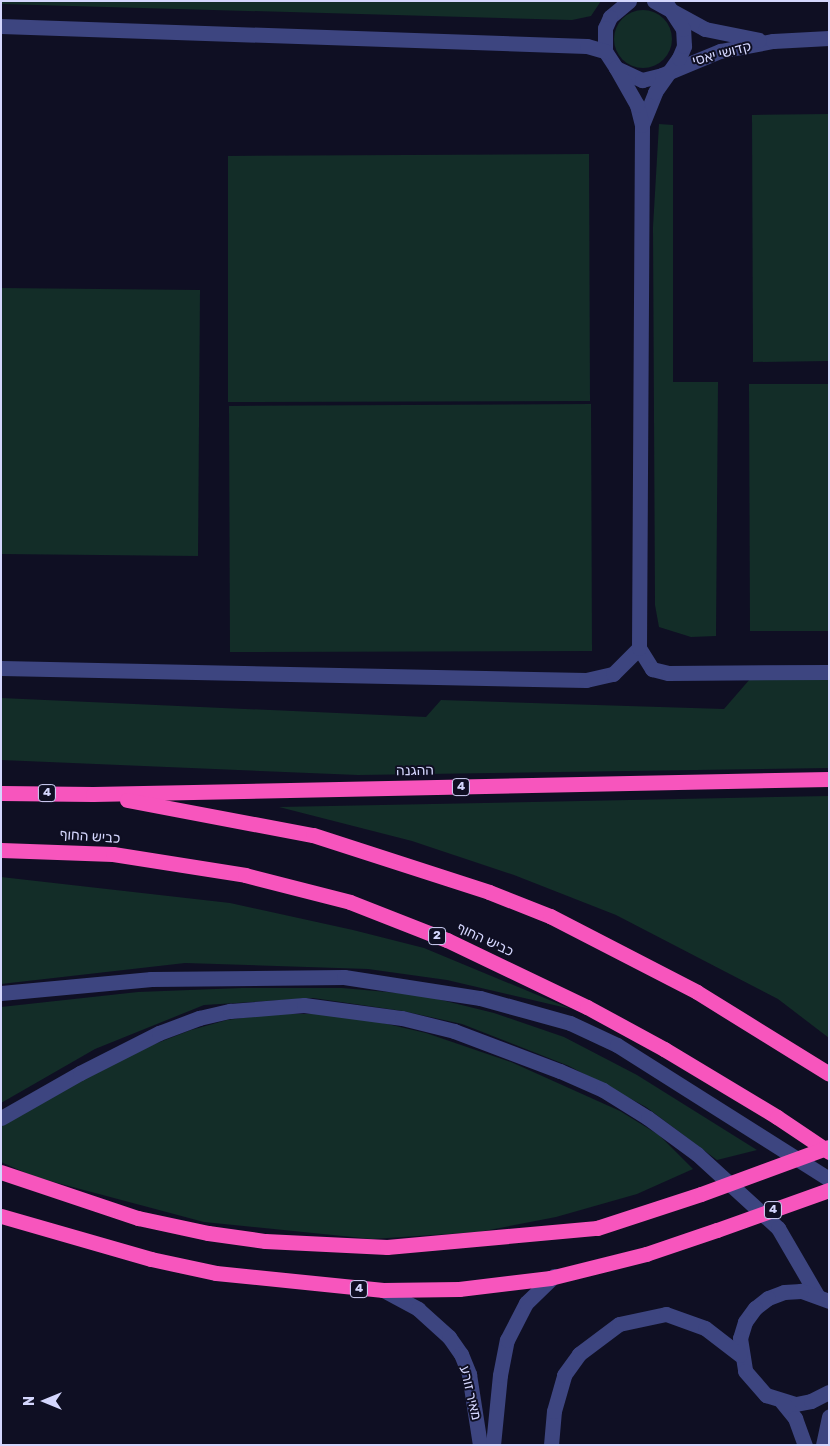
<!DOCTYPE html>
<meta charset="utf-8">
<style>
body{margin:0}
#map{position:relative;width:830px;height:1446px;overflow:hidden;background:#0f0f23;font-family:Rubik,Heebo,sans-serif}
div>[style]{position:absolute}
.green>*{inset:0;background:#132d28}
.round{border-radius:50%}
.minor>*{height:15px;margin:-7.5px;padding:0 7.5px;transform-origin:7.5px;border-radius:7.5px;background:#3d4580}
.highway>*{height:15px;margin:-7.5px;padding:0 7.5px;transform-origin:7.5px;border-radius:7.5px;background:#f755bd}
.highway-bridge>*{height:15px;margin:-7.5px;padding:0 7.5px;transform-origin:7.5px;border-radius:7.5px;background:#f755bd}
span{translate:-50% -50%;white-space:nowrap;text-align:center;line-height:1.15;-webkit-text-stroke:4px #0f0f23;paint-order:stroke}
.shield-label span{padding:1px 4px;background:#0f0f23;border:1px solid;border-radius:4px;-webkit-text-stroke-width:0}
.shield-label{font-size:12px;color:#d4d6fd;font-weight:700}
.street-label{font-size:14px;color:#d4d6fd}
.frame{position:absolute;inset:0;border:2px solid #d4d6fd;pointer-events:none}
.north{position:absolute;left:20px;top:1376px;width:50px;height:50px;-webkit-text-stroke:4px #0f0f23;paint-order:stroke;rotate:270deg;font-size:14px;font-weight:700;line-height:20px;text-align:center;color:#d4d6fd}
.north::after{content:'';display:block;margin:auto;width:18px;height:22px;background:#d4d6fd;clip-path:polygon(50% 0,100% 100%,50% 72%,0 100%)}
</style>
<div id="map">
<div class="green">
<i style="clip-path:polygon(1px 1px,601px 1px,591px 16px,572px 20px,1px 4px)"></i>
<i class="round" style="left:614px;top:10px;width:58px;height:58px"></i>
<i style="clip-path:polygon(829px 114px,829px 361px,753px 362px,752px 115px)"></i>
<i style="clip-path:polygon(659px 124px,673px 125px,673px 382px,718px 382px,716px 636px,691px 637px,659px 627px,655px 605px,653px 227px)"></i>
<i style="clip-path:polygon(589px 154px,590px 401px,228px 402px,228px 156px)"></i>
<i style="clip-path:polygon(1px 288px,200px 290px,198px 556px,1px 554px)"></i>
<i style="clip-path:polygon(749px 384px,829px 384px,829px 631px,750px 631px)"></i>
<i style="clip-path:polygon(591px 404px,592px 651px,230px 652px,229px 406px)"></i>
<i style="clip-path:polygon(750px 679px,829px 680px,829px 768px,358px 775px,1px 760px,1px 698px,426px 717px,441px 700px,724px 709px)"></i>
<i style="clip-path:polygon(829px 796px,829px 1038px,778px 999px,616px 915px,514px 875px,412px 841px,279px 807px)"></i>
<i style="clip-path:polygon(1px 877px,230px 903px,353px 930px,424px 948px,571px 1009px,447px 980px,368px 969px,185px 963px,1px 984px)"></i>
<i style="clip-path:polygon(242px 988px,342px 988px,421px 995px,494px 1013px,564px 1037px,637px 1075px,757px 1150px,717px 1160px,646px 1107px,569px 1066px,462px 1024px,403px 1011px,313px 998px,204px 1005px,95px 1049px,1px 1103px,1px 1007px,138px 992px)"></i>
<i style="clip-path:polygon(272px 1014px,330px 1014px,370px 1020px,426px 1033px,511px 1062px,620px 1111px,659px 1135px,693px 1169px,637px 1194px,556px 1217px,479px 1232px,372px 1239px,204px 1222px,35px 1177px,1px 1162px,1px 1127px,52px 1094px,152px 1045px,191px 1030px,227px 1020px)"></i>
</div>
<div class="minor">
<i style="left:629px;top:1px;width:25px;rotate:140deg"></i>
<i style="left:610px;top:17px;width:12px;rotate:114deg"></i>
<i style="left:605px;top:28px;width:23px;rotate:90deg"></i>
<i style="left:605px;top:51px;width:20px;rotate:57deg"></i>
<i style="left:616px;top:68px;width:29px;rotate:25deg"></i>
<i style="left:642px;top:80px;width:21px;rotate:-14deg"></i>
<i style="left:662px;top:75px;width:63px;rotate:-22.5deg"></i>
<i style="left:720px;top:51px;width:54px;rotate:-10.7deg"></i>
<i style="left:773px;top:41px;width:56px;rotate:-3.1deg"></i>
<i style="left:654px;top:1px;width:58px;rotate:28.8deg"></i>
<i style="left:705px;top:29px;width:55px;rotate:11.5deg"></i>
<i style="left:1px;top:26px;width:586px;rotate:1.95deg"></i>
<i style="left:587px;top:46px;width:19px;rotate:16deg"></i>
<i style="left:642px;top:125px;width:35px;rotate:-68deg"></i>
<i style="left:655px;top:92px;width:42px;rotate:-54.8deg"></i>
<i style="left:679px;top:58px;width:13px;rotate:-67deg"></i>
<i style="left:684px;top:46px;width:17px;rotate:-93deg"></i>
<i style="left:683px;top:29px;width:33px;rotate:-123deg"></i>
<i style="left:639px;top:648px;width:25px;rotate:58deg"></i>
<i style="left:652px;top:669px;width:16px;rotate:14deg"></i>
<i style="left:668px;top:673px;width:161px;rotate:-0.4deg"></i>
<i style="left:1px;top:668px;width:585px;rotate:1.18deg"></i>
<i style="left:586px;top:680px;width:28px;rotate:-13deg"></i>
<i style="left:613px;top:674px;width:37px;rotate:-45deg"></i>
<i style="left:639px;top:648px;width:523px;rotate:-89.67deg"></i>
<i style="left:642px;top:125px;width:21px;rotate:-104deg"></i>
<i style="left:637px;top:105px;width:43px;rotate:-119.6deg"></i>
<i style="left:1px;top:993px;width:151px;rotate:-5.3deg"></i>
<i style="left:151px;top:979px;width:193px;rotate:-0.6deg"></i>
<i style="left:344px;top:977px;width:138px;rotate:8.8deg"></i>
<i style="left:480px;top:998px;width:93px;rotate:15.5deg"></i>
<i style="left:570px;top:1023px;width:52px;rotate:25.1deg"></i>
<i style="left:617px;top:1045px;width:251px;rotate:32.3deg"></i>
<i style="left:1px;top:1118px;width:91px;rotate:-29.7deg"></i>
<i style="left:80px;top:1073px;width:89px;rotate:-26.9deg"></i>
<i style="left:159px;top:1033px;width:43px;rotate:-20.6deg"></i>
<i style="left:199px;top:1018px;width:32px;rotate:-13deg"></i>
<i style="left:230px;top:1011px;width:74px;rotate:-4.6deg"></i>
<i style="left:304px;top:1005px;width:99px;rotate:7.6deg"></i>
<i style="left:402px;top:1018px;width:54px;rotate:14deg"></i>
<i style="left:454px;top:1031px;width:113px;rotate:20.7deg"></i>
<i style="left:560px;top:1071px;width:47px;rotate:23.8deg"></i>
<i style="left:603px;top:1090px;width:53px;rotate:31.9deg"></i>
<i style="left:648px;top:1118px;width:61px;rotate:36.3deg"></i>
<i style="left:697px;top:1154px;width:110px;rotate:42.4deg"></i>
<i style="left:778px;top:1228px;width:78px;rotate:59.8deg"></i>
<i style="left:383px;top:1290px;width:40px;rotate:28deg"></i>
<i style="left:418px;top:1309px;width:42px;rotate:42.1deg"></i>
<i style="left:449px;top:1337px;width:21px;rotate:55deg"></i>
<i style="left:461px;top:1354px;width:22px;rotate:68deg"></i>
<i style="left:469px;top:1374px;width:72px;rotate:81.2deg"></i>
<i style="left:829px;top:1301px;width:30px;rotate:-160deg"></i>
<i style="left:801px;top:1291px;width:17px;rotate:177deg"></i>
<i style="left:784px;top:1292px;width:17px;rotate:159deg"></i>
<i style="left:768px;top:1298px;width:16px;rotate:142deg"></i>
<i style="left:755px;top:1308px;width:17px;rotate:126deg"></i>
<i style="left:745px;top:1322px;width:17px;rotate:107deg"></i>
<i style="left:740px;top:1338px;width:33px;rotate:81deg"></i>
<i style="left:745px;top:1371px;width:32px;rotate:49deg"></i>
<i style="left:766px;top:1395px;width:31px;rotate:17deg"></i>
<i style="left:796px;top:1404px;width:15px;rotate:-11deg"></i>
<i style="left:811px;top:1401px;width:20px;rotate:-27deg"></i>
<i style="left:782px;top:1402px;width:21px;rotate:51deg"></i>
<i style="left:795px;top:1418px;width:29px;rotate:70deg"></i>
<i style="left:493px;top:1445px;width:70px;rotate:-84.3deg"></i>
<i style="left:500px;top:1375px;width:36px;rotate:-79deg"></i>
<i style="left:507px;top:1340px;width:42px;rotate:-62.8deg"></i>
<i style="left:526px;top:1303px;width:39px;rotate:-44deg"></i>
<i style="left:551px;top:1445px;width:34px;rotate:-85deg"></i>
<i style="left:554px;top:1411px;width:37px;rotate:-74deg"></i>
<i style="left:564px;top:1375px;width:26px;rotate:-54deg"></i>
<i style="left:579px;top:1354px;width:50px;rotate:-36.9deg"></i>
<i style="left:619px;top:1324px;width:48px;rotate:-12deg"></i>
<i style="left:666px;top:1314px;width:41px;rotate:19.7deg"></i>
<i style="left:705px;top:1328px;width:44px;rotate:37.6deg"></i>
<i style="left:823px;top:1445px;width:29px;rotate:-78deg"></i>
</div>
<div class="highway">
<i style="left:1px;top:793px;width:92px;rotate:0.6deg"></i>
<i style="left:93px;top:794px;width:736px;rotate:-1.17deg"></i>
<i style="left:127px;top:800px;width:189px;rotate:10.7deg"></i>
<i style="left:313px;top:835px;width:185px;rotate:17.9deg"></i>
<i style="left:489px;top:892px;width:66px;rotate:21.5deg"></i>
<i style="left:550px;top:916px;width:165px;rotate:27.3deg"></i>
<i style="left:697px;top:992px;width:155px;rotate:31.8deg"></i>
<i style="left:1px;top:850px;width:112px;rotate:2deg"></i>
<i style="left:113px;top:854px;width:134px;rotate:9deg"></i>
<i style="left:245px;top:875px;width:108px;rotate:14.4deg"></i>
<i style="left:350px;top:902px;width:104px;rotate:21.4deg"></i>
<i style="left:447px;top:940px;width:155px;rotate:25.6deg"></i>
<i style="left:587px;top:1007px;width:88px;rotate:28.6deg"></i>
<i style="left:664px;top:1049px;width:132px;rotate:31deg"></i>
<i style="left:777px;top:1117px;width:63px;rotate:33.9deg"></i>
<i style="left:1px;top:1172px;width:145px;rotate:18.6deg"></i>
<i style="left:138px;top:1218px;width:72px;rotate:12.1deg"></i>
<i style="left:208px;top:1233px;width:58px;rotate:8deg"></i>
<i style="left:265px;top:1241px;width:122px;rotate:2.8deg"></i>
<i style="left:387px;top:1247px;width:211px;rotate:-5.2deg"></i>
<i style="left:597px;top:1228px;width:109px;rotate:-18.1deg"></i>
<i style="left:1px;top:1216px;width:156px;rotate:16deg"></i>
<i style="left:151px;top:1259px;width:66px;rotate:12.2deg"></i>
<i style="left:216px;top:1273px;width:168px;rotate:5.8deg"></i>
<i style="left:383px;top:1290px;width:76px;rotate:-0.8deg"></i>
<i style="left:459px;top:1289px;width:92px;rotate:-6.9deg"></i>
<i style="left:550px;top:1278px;width:99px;rotate:-14deg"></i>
<i style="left:646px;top:1254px;width:75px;rotate:-18.7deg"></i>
</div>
<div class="highway-bridge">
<i style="left:701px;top:1194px;width:136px;rotate:-20.2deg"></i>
<i style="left:717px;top:1230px;width:119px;rotate:-19.7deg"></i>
</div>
<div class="shield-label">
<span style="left:461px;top:787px">4</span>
<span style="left:47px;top:793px">4</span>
<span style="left:437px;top:936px">2</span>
<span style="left:773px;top:1210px">4</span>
<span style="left:359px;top:1289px">4</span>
</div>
<div class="street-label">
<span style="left:722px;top:54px;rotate:-15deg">קדושי יאסי</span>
<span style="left:415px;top:771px;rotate:-1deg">ההגנה</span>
<span style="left:90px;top:837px;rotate:4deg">כביש החוף</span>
<span style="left:485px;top:940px;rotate:25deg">כביש החוף</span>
<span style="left:470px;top:1393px;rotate:77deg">מאיר זורע</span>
</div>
<div class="frame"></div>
<div class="north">N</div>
</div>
